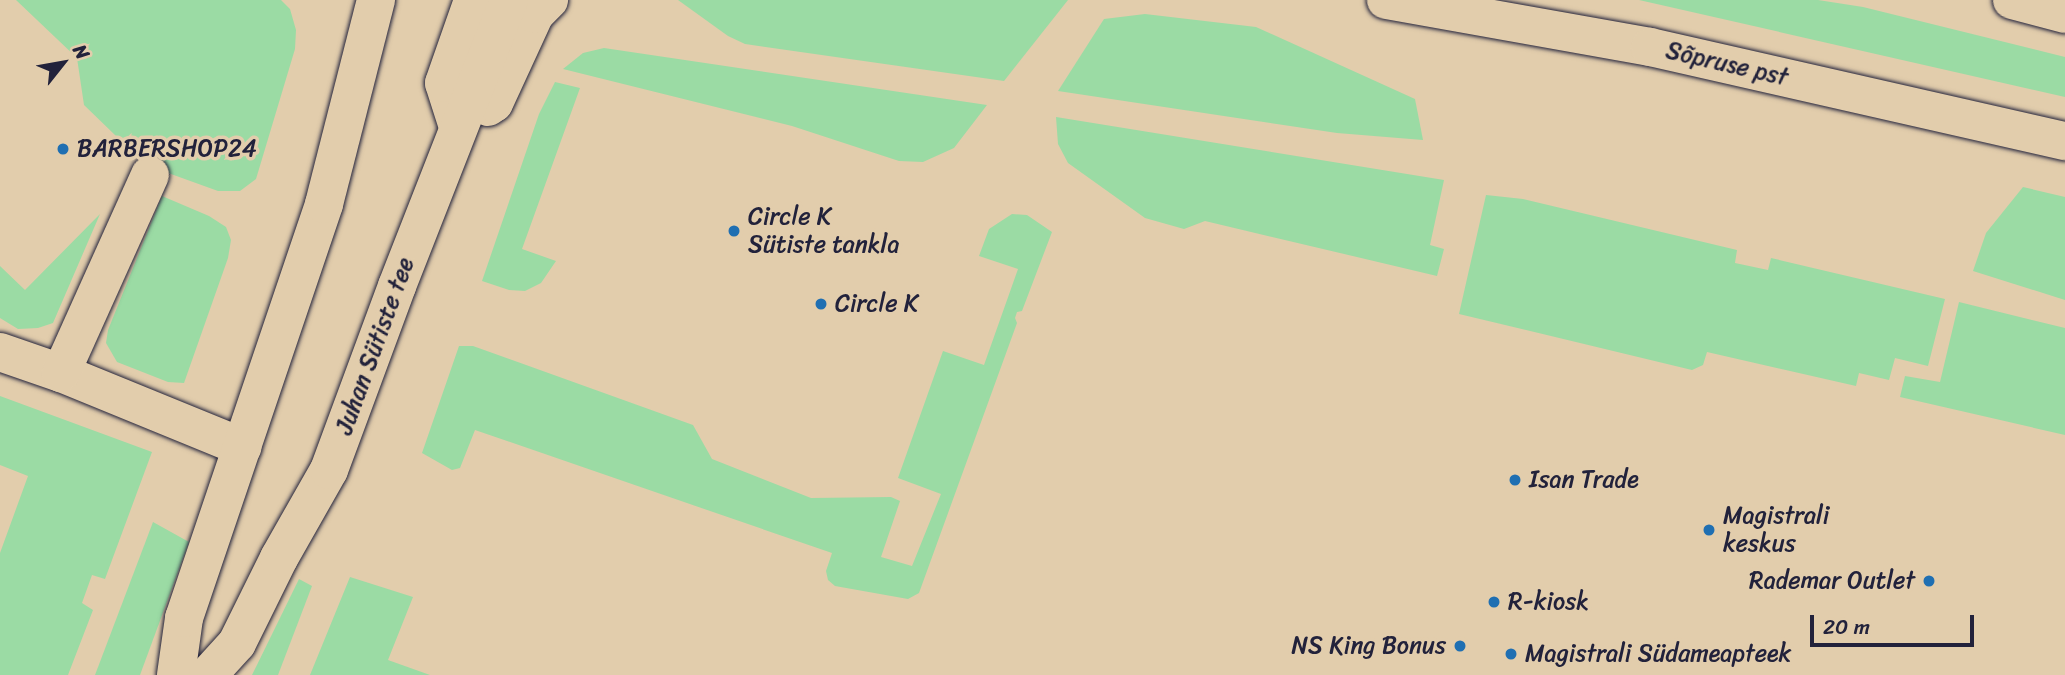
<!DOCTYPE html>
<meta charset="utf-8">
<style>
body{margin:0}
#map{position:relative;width:2065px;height:675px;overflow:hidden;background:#e2cdac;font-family:Sriracha,sans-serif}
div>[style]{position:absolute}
.green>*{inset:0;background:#9bdba4}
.roads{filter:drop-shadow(0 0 2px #22223b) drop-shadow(0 0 2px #22223b)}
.minor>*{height:38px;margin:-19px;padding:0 19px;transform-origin:19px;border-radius:19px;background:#e2cdac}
.tertiary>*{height:38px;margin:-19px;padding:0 19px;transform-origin:19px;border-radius:19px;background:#e2cdac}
.secondary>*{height:38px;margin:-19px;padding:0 19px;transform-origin:19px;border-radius:19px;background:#e2cdac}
.dots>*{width:19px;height:19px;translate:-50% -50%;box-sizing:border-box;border:4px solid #e2cdac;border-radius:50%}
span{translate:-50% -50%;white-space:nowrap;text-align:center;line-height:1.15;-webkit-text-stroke:7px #e2cdac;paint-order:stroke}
.street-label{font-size:24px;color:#22223b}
.poi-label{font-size:24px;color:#22223b}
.left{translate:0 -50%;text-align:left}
.right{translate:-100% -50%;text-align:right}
.north{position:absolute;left:28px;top:28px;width:70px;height:70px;-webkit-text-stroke:5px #e2cdac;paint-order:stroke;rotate:59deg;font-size:19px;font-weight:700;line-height:28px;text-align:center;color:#22223b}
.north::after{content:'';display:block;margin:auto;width:24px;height:32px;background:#22223b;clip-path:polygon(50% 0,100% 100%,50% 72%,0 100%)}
.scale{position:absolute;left:1810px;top:615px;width:164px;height:32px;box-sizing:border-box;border:4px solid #22223b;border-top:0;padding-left:9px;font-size:21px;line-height:24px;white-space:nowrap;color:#22223b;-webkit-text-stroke:5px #e2cdac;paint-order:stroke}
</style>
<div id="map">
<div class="green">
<i style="clip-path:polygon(16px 0,281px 0,290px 9px,296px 30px,295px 49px,256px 179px,240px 191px,218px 191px,146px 165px,84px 105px,77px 58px)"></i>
<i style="clip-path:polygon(678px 0,1068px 0,1004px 81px,745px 44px,728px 36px)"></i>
<i style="clip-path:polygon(1639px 0,1818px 0,1863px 7px,2065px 57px,2065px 97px)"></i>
<i style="clip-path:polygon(1145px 14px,1256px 27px,1415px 99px,1423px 140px,1337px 133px,1058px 91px,1104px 19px)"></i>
<i style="clip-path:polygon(604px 48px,987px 105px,954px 148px,923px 162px,899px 161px,792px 126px,563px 69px,583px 53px)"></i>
<i style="clip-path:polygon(555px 82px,580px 88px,522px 249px,556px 261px,541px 283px,525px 291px,509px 290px,482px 281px,539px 114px)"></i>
<i style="clip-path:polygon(1056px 117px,1444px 180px,1430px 245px,1444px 249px,1437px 276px,1205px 221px,1184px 229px,1145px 218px,1068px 163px,1058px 144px)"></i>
<i style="clip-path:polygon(2023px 187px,2065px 197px,2065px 300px,1973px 271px,1986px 233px)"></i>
<i style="clip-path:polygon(1486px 195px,1523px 199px,1737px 250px,1735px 263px,1768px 270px,1771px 258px,1945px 299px,1928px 366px,1895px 358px,1889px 380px,1859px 373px,1856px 386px,1707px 352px,1703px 365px,1692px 370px,1459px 314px)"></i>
<i style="clip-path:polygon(162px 196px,209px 216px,226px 227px,231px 240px,228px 258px,184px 383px,168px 382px,117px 362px,106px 343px,108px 330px)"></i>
<i style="clip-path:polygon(100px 214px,53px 323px,38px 328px,18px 329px,0 318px,0 266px,25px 290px)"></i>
<i style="clip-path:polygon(1012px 214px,1027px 215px,1052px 232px,1022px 311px,1017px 312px,1015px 318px,1017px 323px,919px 593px,908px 599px,835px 586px,828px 580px,826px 571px,832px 553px,475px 430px,460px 468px,452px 470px,422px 453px,459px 346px,473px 346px,693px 425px,712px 459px,811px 498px,891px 497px,900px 501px,881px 557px,912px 566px,941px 494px,898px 478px,943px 351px,984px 365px,1018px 269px,979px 256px,989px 229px)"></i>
<i style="clip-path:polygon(1959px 302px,2065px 328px,2065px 435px,1900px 397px,1905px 376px,1940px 382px)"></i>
<i style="clip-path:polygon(0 396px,152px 452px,105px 579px,92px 575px,82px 603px,93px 610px,68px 675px,0 675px,0 553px,28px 476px,0 465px)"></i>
<i style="clip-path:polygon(153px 522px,189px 542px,140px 675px,95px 675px)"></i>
<i style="clip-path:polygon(350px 577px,413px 597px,388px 660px,430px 675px,310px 675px)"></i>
<i style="clip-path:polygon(299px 579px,312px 586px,278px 675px,252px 675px)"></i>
</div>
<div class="roads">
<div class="minor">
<i style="left:0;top:352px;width:65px;rotate:19deg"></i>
<i style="left:61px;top:373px;width:196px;rotate:22.2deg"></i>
<i style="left:61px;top:373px;width:217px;rotate:-65.8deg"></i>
</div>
<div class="tertiary">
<i style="left:488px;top:107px;width:7px;rotate:-34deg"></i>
<i style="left:494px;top:103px;width:98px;rotate:-65.3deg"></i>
<i style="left:535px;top:14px;width:20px;rotate:-45deg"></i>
<i style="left:458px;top:127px;width:46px;rotate:-107.7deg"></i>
<i style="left:444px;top:83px;width:88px;rotate:-70.7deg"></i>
<i style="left:176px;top:675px;width:58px;rotate:-82deg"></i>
<i style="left:184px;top:618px;width:437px;rotate:-71.3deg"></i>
<i style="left:324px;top:204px;width:211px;rotate:-75.7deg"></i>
<i style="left:208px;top:675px;width:43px;rotate:-47.8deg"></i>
<i style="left:237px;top:643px;width:95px;rotate:-63.7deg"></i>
<i style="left:279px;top:558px;width:101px;rotate:-60.4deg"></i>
<i style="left:329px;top:470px;width:196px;rotate:-69.7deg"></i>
<i style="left:397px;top:286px;width:307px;rotate:-68.6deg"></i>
</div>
<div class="secondary">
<i style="left:1386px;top:0;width:268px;rotate:10.1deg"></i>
<i style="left:1650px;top:47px;width:426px;rotate:12.8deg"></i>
<i style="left:2012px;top:0;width:55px;rotate:14.8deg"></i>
</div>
</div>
<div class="dots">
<i style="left:63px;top:149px;background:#1f6fb2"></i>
<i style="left:734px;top:231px;background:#1f6fb2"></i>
<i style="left:821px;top:304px;background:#1f6fb2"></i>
<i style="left:1515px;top:480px;background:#1f6fb2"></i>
<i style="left:1709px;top:530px;background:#1f6fb2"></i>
<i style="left:1929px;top:581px;background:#1f6fb2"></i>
<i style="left:1494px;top:602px;background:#1f6fb2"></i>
<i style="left:1460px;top:646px;background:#1f6fb2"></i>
<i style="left:1511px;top:654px;background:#1f6fb2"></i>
</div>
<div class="street-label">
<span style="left:1727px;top:64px;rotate:13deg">Sõpruse pst</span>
<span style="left:375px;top:346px;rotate:-70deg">Juhan Sütiste tee</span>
</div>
<div class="poi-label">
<span class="left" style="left:77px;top:149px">BARBERSHOP24</span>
<span class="left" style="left:748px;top:231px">Circle K<br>Sütiste tankla</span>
<span class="left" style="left:835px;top:304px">Circle K</span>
<span class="left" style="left:1529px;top:480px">Isan Trade</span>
<span class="left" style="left:1723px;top:530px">Magistrali<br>keskus</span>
<span class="right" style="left:1915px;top:581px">Rademar Outlet</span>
<span class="left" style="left:1508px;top:602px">R-kiosk</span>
<span class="right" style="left:1446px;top:646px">NS King Bonus</span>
<span class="left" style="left:1525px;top:654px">Magistrali Südameapteek</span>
</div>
<div class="north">N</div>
<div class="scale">20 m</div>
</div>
